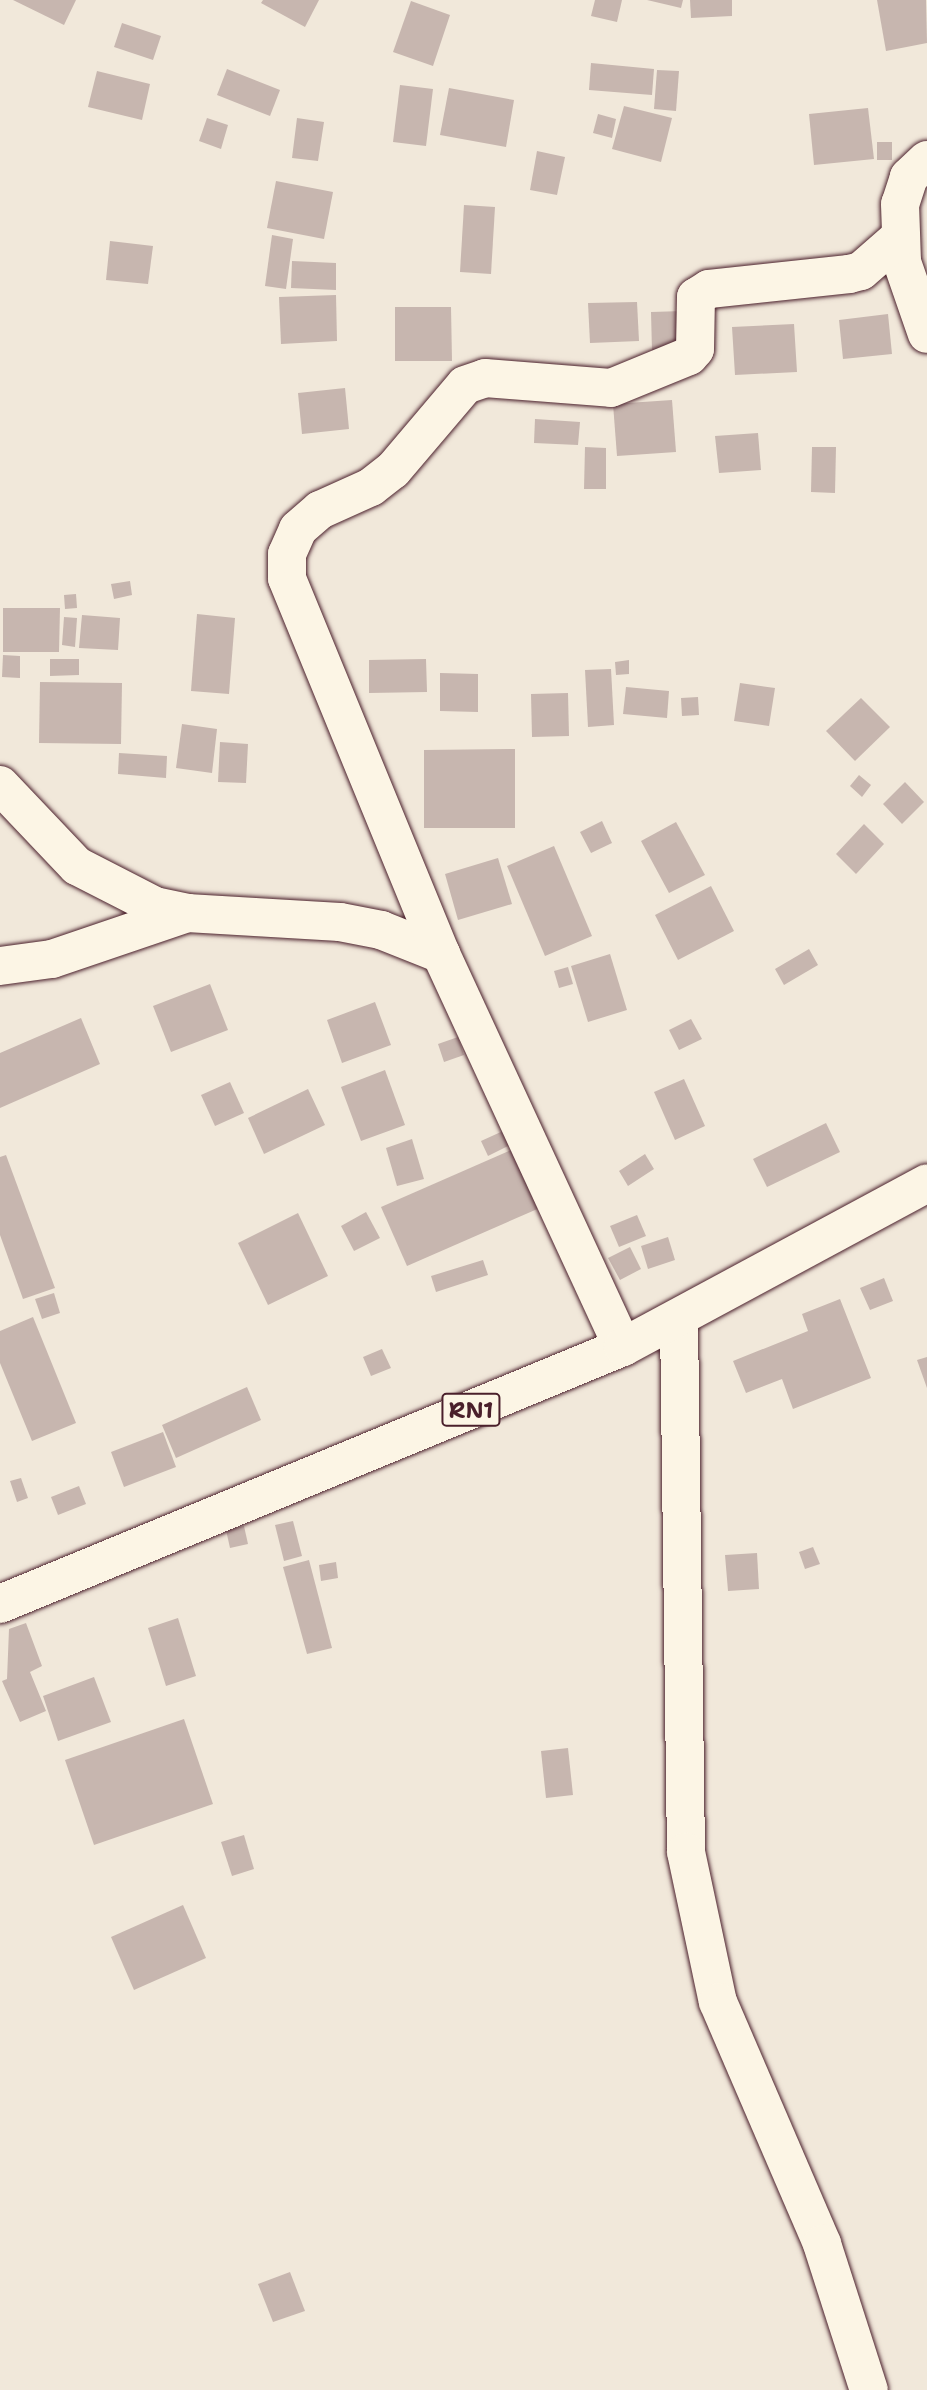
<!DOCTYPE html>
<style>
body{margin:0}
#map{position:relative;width:927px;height:2390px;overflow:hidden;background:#f1e8da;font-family:"Shantell Sans",sans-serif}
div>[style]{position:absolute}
.building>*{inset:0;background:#c7b6af}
.roads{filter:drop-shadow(0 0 2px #4a1f2b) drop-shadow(0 0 2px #4a1f2b)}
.minor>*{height:38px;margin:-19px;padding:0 19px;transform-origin:19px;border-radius:19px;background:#fcf5e5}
.highway>*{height:38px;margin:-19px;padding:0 19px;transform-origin:19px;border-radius:19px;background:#fcf5e5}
span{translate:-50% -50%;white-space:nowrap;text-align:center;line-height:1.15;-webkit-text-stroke:6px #fcf5e5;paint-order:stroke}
.shield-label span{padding:2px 5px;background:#fcf5e5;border:2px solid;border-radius:5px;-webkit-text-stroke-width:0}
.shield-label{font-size:23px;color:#4a1f2b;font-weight:700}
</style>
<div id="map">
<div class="building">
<i style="clip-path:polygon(13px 0,76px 0,64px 25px)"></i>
<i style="clip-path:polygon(263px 0,319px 0,305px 27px,261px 3px)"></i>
<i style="clip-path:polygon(595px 0,622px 0,617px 22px,591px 16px)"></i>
<i style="clip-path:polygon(647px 0,683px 0,681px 8px)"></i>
<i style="clip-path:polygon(690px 0,732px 0,732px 16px,691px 18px)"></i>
<i style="clip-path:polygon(877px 0,926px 0,927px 43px,886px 51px)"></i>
<i style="clip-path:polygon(411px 1px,450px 15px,433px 66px,393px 52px)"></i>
<i style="clip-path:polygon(122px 23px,161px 36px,153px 60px,114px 47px)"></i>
<i style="clip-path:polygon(591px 63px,654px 69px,652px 95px,589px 90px)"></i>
<i style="clip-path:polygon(227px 69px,280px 90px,270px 116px,217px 95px)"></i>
<i style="clip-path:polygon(657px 70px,679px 71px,676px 111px,654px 109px)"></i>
<i style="clip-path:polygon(97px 71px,150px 84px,142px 120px,88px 107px)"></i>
<i style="clip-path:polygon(400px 85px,433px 89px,426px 146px,393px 142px)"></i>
<i style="clip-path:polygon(449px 88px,514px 100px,506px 147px,440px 135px)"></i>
<i style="clip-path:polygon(624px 106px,672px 118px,661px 162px,612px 149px)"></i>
<i style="clip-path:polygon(868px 108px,874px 159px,814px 165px,809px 114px)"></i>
<i style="clip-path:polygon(598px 114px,616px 119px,612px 138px,593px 133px)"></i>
<i style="clip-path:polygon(207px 118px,228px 125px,221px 149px,199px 141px)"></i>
<i style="clip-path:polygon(297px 118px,324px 122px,318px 161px,292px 158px)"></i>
<i style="clip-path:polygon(877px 142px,892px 142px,892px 160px,877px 160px)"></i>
<i style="clip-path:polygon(537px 151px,565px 157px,557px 195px,530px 190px)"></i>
<i style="clip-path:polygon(276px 181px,333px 192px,324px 239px,267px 228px)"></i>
<i style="clip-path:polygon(464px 205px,495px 207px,491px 274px,460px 272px)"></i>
<i style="clip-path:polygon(272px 235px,293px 239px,286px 289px,265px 286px)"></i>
<i style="clip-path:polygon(110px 241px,153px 246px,148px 284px,106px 280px)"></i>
<i style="clip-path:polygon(292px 261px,336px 263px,336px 290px,291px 288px)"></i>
<i style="clip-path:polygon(336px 295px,337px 341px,281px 344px,279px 297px)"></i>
<i style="clip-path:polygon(637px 302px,639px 341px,590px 343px,588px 303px)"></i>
<i style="clip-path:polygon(395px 307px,451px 307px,452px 361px,395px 361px)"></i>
<i style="clip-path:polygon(683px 311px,684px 351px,652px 351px,651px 312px)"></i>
<i style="clip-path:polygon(888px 314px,892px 354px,843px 359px,839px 320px)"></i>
<i style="clip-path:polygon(794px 324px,797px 372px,735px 375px,732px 327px)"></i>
<i style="clip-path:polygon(345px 388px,349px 429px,302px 434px,298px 393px)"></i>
<i style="clip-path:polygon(672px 400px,676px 452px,617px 456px,613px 404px)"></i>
<i style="clip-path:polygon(535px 419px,580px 422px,578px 445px,534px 443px)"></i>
<i style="clip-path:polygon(758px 433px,761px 470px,719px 473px,715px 436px)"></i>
<i style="clip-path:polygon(585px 447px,606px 448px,606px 489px,584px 489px)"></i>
<i style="clip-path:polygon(812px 447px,836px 447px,835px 493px,811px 492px)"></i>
<i style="clip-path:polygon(130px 581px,132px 595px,114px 599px,111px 584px)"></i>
<i style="clip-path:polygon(76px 594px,77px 608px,65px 609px,64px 595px)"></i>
<i style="clip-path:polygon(3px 608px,60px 608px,59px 652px,3px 652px)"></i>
<i style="clip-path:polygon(197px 614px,235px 618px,229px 694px,191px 691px)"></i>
<i style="clip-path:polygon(82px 615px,120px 618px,118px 650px,79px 648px)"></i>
<i style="clip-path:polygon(64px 617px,77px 618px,75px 647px,62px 645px)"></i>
<i style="clip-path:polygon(3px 655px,20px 656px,20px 678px,2px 677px)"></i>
<i style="clip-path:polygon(50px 659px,79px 659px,79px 675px,50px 676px)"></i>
<i style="clip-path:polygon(426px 659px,427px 692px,369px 693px,369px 660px)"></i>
<i style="clip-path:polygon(629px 660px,629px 674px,616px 675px,615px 662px)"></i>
<i style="clip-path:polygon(611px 669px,614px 725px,588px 727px,585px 670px)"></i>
<i style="clip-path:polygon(440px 673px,478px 674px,478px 712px,440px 711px)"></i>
<i style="clip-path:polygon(40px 682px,122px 683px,121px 744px,39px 743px)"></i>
<i style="clip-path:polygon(740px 683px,775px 688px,769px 726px,734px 721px)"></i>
<i style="clip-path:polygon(626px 687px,669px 691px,667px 718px,623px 714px)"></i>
<i style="clip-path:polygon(568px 693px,569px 736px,532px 737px,531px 694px)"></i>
<i style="clip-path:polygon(698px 697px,699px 715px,682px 716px,681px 698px)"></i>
<i style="clip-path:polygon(861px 698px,890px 727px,855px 761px,826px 731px)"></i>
<i style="clip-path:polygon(182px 724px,217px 729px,212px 773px,176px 768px)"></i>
<i style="clip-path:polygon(220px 742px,248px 744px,246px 783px,218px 782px)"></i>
<i style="clip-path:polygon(515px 749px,515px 828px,424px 828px,424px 750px)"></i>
<i style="clip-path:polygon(119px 753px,167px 756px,166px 778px,118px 774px)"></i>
<i style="clip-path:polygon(859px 775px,871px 785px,862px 797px,850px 786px)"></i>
<i style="clip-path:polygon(905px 782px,924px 802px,902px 824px,883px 804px)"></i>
<i style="clip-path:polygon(602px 821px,612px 843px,591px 853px,580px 832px)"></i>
<i style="clip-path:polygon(676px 822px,705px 875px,669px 893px,641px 841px)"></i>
<i style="clip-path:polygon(864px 824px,884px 844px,856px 874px,836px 854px)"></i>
<i style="clip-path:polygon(554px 846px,592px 936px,545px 956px,507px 866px)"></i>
<i style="clip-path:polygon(498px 858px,512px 904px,458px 920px,445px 874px)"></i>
<i style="clip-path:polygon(711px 886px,734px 931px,678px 960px,655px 915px)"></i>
<i style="clip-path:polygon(809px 949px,818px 965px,784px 985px,775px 969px)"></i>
<i style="clip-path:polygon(610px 954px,627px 1010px,588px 1022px,571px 966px)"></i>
<i style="clip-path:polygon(568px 967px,573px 984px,559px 988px,554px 971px)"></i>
<i style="clip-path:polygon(210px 984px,228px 1030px,171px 1052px,153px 1006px)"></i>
<i style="clip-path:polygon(375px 1002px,391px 1045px,342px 1063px,327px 1020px)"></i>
<i style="clip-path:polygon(81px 1018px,100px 1064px,0 1108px,0 1053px)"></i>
<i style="clip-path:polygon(691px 1019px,702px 1039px,679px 1050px,669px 1030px)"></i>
<i style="clip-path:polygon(458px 1037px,464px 1055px,444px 1062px,438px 1044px)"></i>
<i style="clip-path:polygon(385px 1070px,405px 1125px,361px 1141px,341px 1087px)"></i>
<i style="clip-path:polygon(684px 1079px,705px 1126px,675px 1140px,654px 1092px)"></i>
<i style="clip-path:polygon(230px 1082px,244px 1113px,215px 1126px,201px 1095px)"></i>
<i style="clip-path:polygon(308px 1089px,325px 1125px,264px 1154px,248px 1118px)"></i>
<i style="clip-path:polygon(826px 1123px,840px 1152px,767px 1187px,753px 1159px)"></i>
<i style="clip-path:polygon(503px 1131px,510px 1145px,488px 1156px,481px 1141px)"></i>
<i style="clip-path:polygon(412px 1139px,424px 1179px,397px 1186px,386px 1148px)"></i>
<i style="clip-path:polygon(516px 1148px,542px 1207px,407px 1266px,381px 1207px)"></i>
<i style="clip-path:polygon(645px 1154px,654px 1169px,628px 1186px,619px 1171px)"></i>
<i style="clip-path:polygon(6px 1155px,55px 1288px,23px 1299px,0 1235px,0 1157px)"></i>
<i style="clip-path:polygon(366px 1212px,380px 1238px,354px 1251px,341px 1226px)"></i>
<i style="clip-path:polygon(298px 1213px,328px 1276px,268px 1305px,238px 1243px)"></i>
<i style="clip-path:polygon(637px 1215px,646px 1236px,619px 1247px,610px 1226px)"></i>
<i style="clip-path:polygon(668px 1237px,675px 1260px,648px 1269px,641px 1246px)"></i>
<i style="clip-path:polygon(630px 1247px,641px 1269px,620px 1280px,608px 1258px)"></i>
<i style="clip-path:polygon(483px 1260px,488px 1275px,436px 1292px,431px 1276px)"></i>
<i style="clip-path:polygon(884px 1278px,893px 1301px,870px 1310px,860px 1288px)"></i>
<i style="clip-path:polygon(54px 1293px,60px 1313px,42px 1319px,35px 1299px)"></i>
<i style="clip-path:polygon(840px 1299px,871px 1378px,793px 1409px,782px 1379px,746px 1393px,733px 1361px,808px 1331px,802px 1314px)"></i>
<i style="clip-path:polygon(33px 1317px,76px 1423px,32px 1441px,0 1363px,0 1331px)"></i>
<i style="clip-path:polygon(382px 1349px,391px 1368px,371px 1376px,363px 1357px)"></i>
<i style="clip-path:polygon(927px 1357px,927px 1388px,917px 1360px)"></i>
<i style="clip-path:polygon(247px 1387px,261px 1420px,176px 1458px,162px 1425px)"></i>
<i style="clip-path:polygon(163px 1432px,176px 1467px,124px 1487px,111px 1452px)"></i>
<i style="clip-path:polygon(21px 1478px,28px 1498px,17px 1502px,10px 1481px)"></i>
<i style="clip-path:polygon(79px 1486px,86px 1504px,58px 1515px,51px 1497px)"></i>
<i style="clip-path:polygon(293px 1521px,302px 1556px,284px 1561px,275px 1525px)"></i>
<i style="clip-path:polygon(244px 1526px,248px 1544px,230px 1548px,226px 1530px)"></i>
<i style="clip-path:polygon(813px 1547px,820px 1564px,805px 1569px,799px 1552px)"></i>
<i style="clip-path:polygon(757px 1553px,759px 1589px,728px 1591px,725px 1555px)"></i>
<i style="clip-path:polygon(309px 1560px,332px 1648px,307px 1654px,283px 1567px)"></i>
<i style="clip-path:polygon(336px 1562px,338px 1578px,321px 1581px,319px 1565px)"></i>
<i style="clip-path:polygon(178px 1618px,196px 1676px,166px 1686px,148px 1628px)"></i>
<i style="clip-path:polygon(26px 1623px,42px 1666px,30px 1672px,46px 1711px,20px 1722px,2px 1681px,7px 1679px,9px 1629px)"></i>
<i style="clip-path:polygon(94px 1677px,111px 1722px,58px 1741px,43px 1696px)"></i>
<i style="clip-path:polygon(184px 1719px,213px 1804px,94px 1845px,65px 1760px)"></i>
<i style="clip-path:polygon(568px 1748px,573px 1795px,546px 1798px,541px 1751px)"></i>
<i style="clip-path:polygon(244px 1835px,254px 1869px,232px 1876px,221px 1842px)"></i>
<i style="clip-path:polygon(183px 1905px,206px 1958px,134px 1990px,111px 1937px)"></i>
<i style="clip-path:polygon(290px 2272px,305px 2311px,273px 2322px,258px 2284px)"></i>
</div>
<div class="roads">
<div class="minor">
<i style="left:927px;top:160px;width:25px;rotate:137deg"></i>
<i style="left:909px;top:177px;width:28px;rotate:108deg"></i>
<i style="left:900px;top:204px;width:58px;rotate:88deg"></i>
<i style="left:902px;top:262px;width:76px;rotate:70.9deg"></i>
<i style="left:0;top:785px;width:112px;rotate:46.5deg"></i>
<i style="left:77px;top:866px;width:88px;rotate:27.1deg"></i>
<i style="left:155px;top:906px;width:33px;rotate:12deg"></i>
<i style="left:187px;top:913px;width:153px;rotate:3.4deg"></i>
<i style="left:340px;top:922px;width:42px;rotate:11deg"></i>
<i style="left:381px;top:930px;width:65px;rotate:21.8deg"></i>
<i style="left:441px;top:954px;width:433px;rotate:65.2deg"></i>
<i style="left:441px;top:954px;width:406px;rotate:-112.3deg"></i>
<i style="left:287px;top:578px;width:24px;rotate:-90deg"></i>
<i style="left:287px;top:554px;width:27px;rotate:-66deg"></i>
<i style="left:298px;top:529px;width:29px;rotate:-41deg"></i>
<i style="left:320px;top:510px;width:56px;rotate:-24.3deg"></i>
<i style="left:371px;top:487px;width:28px;rotate:-38deg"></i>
<i style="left:393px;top:470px;width:111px;rotate:-49.7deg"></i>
<i style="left:465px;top:385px;width:21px;rotate:-19deg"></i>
<i style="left:485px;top:378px;width:126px;rotate:4.5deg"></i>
<i style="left:611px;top:388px;width:84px;rotate:-22.3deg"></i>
<i style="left:689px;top:356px;width:9px;rotate:-49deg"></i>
<i style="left:695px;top:349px;width:52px;rotate:-88.9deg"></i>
<i style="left:696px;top:297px;width:15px;rotate:-32deg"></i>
<i style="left:709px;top:289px;width:141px;rotate:-6.1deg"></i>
<i style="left:849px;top:274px;width:12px;rotate:-14deg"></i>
<i style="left:861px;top:271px;width:52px;rotate:-41.1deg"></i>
<i style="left:0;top:966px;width:52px;rotate:-7.7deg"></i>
<i style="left:52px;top:959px;width:143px;rotate:-18.8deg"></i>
<i style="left:679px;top:1320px;width:532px;rotate:89.25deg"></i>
<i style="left:686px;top:1852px;width:153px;rotate:78deg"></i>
<i style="left:718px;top:2002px;width:263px;rotate:66.7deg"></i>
<i style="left:822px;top:2244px;width:153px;rotate:72.2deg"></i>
</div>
<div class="highway">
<i style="left:0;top:1604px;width:674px;rotate:-22.42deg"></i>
<i style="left:623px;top:1347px;width:345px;rotate:-28.3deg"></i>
</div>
</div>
<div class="shield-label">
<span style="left:471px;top:1410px">RN1</span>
</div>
</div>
